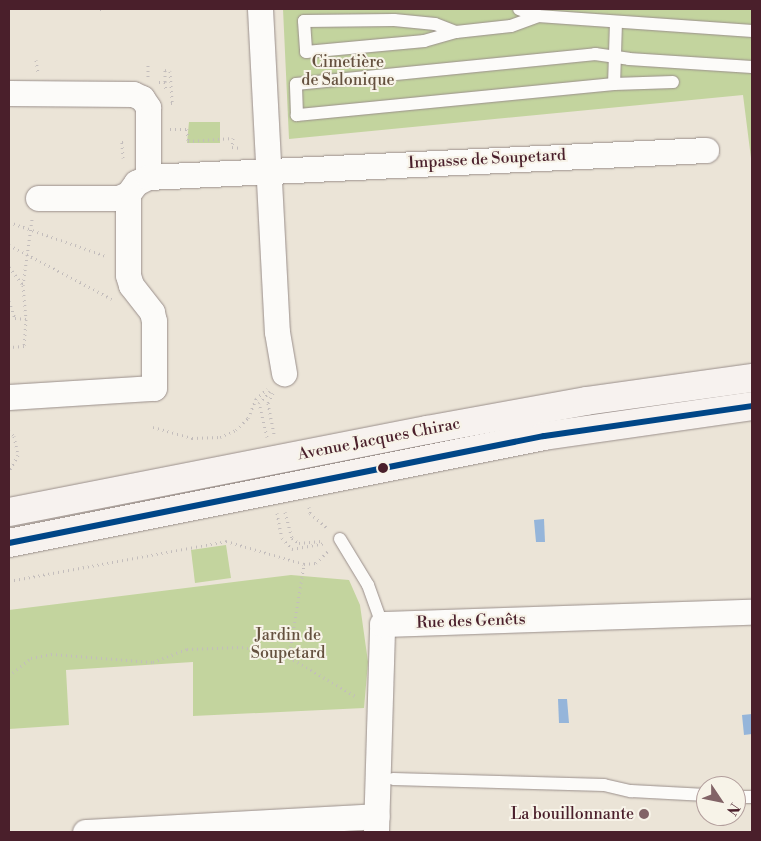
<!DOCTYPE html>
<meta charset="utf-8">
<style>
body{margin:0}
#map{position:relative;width:761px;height:841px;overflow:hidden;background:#ebe4d7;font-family:"Libre Bodoni",serif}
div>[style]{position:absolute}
.green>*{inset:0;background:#c3d49e}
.water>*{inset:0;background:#95b5da}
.path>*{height:3px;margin-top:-1.5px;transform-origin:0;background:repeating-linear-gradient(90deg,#c3bdbc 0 1px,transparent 0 5px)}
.roads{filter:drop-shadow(0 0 1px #9a8f8b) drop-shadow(0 0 1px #9a8f8b)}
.service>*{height:12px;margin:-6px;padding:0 6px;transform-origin:6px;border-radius:6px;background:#fcfbf9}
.minor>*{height:25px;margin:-12.5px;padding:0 12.5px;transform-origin:12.5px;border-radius:12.5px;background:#fcfbf9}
.secondary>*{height:28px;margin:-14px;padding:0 14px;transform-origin:14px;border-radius:14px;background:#f7f2ef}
.bus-1>*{height:6px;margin:-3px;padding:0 3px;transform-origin:3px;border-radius:3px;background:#004687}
.dots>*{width:14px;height:14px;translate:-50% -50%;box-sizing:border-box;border:2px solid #f7f3e8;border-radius:50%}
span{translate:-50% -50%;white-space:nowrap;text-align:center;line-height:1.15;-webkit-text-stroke:4px #f7f3e8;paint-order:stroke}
.park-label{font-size:16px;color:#65513f}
.street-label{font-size:16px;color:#4a1f2b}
.poi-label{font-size:16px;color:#4a1f2b}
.right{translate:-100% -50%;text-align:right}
.frame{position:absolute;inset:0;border:10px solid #4a1f2b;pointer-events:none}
.north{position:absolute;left:696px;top:776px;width:50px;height:50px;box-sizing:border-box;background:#f7f3e8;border:1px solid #b29e9c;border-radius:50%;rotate:124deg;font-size:14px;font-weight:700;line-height:20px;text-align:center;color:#4a1f2b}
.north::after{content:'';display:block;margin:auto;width:18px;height:22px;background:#826467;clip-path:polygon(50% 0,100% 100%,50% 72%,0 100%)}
</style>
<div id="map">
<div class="green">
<i style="clip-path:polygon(283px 9px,752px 9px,752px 166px,743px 95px,289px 139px)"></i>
<i style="clip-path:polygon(189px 122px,220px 122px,220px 143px,187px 143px)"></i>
<i style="clip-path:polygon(226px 545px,231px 578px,195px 583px,191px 550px)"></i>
<i style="clip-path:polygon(291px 575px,349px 580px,360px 605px,368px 662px,364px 708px,193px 716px,193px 662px,66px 670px,69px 725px,9px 729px,9px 610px)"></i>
</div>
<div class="water">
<i style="clip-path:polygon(544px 519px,545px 542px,536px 542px,534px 520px)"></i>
<i style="clip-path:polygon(558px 699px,567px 699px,569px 723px,559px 723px)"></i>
<i style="clip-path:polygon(752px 714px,752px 734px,744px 735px,742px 715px)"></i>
</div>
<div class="path">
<i style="left:100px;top:9px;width:2px"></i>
<i style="left:36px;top:60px;width:12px;rotate:81deg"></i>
<i style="left:165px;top:70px;width:5px;rotate:11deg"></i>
<i style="left:170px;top:71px;width:32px;rotate:86deg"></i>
<i style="left:172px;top:103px;width:2px;rotate:180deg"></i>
<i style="left:148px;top:77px;width:15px;rotate:-90deg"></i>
<i style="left:159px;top:82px;width:6px"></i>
<i style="left:165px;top:82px;width:9px;rotate:84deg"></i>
<i style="left:165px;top:82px;width:12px;rotate:-90deg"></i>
<i style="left:170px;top:129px;width:17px"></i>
<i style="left:187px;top:129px;width:12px;rotate:85deg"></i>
<i style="left:188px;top:141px;width:45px;rotate:-3.8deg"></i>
<i style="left:233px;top:138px;width:9px;rotate:96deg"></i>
<i style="left:232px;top:147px;width:9px;rotate:6deg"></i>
<i style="left:123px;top:158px;width:16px;rotate:-94deg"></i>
<i style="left:122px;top:142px;width:3px"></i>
<i style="left:9px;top:222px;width:103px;rotate:19.3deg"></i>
<i style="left:9px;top:245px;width:116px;rotate:27.7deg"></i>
<i style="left:9px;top:267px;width:23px;rotate:52deg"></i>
<i style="left:23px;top:285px;width:34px;rotate:85deg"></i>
<i style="left:23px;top:285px;width:67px;rotate:-82.2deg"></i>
<i style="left:9px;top:301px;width:18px;rotate:71deg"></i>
<i style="left:15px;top:318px;width:11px;rotate:5deg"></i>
<i style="left:26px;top:319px;width:27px;rotate:94deg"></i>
<i style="left:24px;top:346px;width:14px;rotate:176deg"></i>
<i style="left:273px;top:393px;width:11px;rotate:117deg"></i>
<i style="left:268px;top:403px;width:32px;rotate:79deg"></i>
<i style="left:153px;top:427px;width:41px;rotate:15.8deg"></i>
<i style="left:192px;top:438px;width:28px;rotate:-2deg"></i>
<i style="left:220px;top:437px;width:17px;rotate:-24deg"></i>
<i style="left:236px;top:430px;width:17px;rotate:-45deg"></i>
<i style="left:248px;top:418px;width:21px;rotate:-67deg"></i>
<i style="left:256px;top:399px;width:15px;rotate:-42deg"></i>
<i style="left:9px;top:431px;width:7px;rotate:45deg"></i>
<i style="left:14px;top:436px;width:19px;rotate:78deg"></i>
<i style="left:18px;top:455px;width:18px;rotate:119deg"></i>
<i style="left:267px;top:437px;width:35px;rotate:-103deg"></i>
<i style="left:259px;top:403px;width:16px;rotate:-47deg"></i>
<i style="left:309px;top:507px;width:6px;rotate:81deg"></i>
<i style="left:310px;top:513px;width:23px;rotate:41deg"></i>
<i style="left:285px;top:512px;width:27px;rotate:75deg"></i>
<i style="left:292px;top:538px;width:9px;rotate:36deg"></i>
<i style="left:299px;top:543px;width:25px;rotate:-5deg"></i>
<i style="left:277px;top:513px;width:25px;rotate:79deg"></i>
<i style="left:282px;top:538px;width:15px;rotate:48deg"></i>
<i style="left:292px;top:549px;width:34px;rotate:-10deg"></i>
<i style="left:9px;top:581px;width:221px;rotate:-10.4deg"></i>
<i style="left:226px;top:541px;width:81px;rotate:16.4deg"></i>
<i style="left:304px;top:564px;width:12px;rotate:-5deg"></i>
<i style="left:316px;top:563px;width:18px;rotate:-45deg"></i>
<i style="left:289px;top:657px;width:94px;rotate:-80.8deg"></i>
<i style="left:9px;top:676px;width:28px;rotate:-39deg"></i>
<i style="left:31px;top:658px;width:20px;rotate:-11deg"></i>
<i style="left:51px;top:654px;width:102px;rotate:4.5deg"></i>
<i style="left:153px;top:662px;width:36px;rotate:-21deg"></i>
<i style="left:187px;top:649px;width:55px;rotate:-2.1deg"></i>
<i style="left:242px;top:647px;width:48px;rotate:12deg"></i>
<i style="left:289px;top:657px;width:79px;rotate:30.5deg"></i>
</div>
<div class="roads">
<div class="service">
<i style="left:519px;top:9px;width:20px;rotate:20deg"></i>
<i style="left:616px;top:22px;width:62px;rotate:91.8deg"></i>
<i style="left:614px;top:84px;width:59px;rotate:-1.9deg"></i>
<i style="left:456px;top:32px;width:22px;rotate:-159deg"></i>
<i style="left:435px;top:24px;width:41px;rotate:-174.4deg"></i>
<i style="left:394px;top:20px;width:90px;rotate:179.4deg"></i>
<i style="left:304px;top:21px;width:31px;rotate:86deg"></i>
<i style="left:306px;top:52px;width:119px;rotate:-5.3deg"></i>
<i style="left:424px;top:41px;width:33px;rotate:-16deg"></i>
<i style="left:456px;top:32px;width:55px;rotate:-6.2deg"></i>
<i style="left:511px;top:26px;width:29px;rotate:-20deg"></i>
<i style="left:538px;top:16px;width:215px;rotate:4deg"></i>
<i style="left:614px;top:84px;width:319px;rotate:174.4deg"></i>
<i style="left:297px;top:115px;width:31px;rotate:-92deg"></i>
<i style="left:296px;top:84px;width:301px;rotate:-5.7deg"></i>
<i style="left:595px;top:54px;width:34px;rotate:8deg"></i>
<i style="left:629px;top:59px;width:123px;rotate:3.7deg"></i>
<i style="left:340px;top:539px;width:54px;rotate:58.7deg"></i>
<i style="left:368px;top:585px;width:41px;rotate:70.3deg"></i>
<i style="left:393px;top:779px;width:211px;rotate:1.6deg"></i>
<i style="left:604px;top:785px;width:28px;rotate:13deg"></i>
<i style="left:631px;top:791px;width:75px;rotate:3.1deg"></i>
<i style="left:736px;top:797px;width:16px"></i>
</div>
<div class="minor">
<i style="left:260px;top:9px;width:323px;rotate:87deg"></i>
<i style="left:277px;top:332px;width:42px;rotate:80.3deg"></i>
<i style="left:9px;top:93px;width:124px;rotate:0.5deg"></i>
<i style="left:133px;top:94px;width:10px;rotate:24deg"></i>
<i style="left:142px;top:98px;width:11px;rotate:56deg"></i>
<i style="left:148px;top:107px;width:70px;rotate:90deg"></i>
<i style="left:38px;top:198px;width:80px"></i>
<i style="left:118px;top:198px;width:11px;rotate:-22deg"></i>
<i style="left:128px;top:194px;width:14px;rotate:-54deg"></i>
<i style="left:136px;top:183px;width:13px;rotate:-27deg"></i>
<i style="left:148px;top:177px;width:559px;rotate:-2.77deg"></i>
<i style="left:9px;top:397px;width:145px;rotate:-3.6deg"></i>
<i style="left:154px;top:388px;width:67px;rotate:-90deg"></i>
<i style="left:154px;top:321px;width:9px;rotate:-103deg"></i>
<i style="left:152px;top:312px;width:34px;rotate:-128deg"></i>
<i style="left:131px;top:285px;width:10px;rotate:-107deg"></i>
<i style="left:128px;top:275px;width:81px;rotate:-90deg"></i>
<i style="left:85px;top:832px;width:292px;rotate:-3.1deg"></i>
<i style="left:376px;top:832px;width:208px;rotate:-88.3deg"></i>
<i style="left:382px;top:624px;width:370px;rotate:-1.9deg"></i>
</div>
<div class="secondary">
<i style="left:9px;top:512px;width:426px;rotate:-11.1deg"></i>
<i style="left:427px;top:430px;width:162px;rotate:-10.3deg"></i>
<i style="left:586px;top:401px;width:168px;rotate:-7.9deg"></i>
<i style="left:9px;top:543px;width:546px;rotate:-11.31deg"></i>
<i style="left:544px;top:436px;width:210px;rotate:-8.2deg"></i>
</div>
</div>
<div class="bus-1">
<i style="left:9px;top:543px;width:546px;rotate:-11.31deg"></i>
<i style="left:544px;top:436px;width:210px;rotate:-8.2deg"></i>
</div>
<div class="dots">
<i style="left:383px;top:468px;background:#4a1f2b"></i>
<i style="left:644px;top:814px;background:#826467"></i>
</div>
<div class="park-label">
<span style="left:348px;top:71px">Cimetière<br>de Salonique</span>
<span style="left:288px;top:644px">Jardin de<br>Soupetard</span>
</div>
<div class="street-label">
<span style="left:487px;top:159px;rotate:-3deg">Impasse de Soupetard</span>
<span style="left:379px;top:439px;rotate:-11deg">Avenue Jacques Chirac</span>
<span style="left:471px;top:621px;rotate:-2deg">Rue des Genêts</span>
</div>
<div class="poi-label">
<span class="right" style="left:634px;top:814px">La bouillonnante</span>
</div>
<div class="frame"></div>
<div class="north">N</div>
</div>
